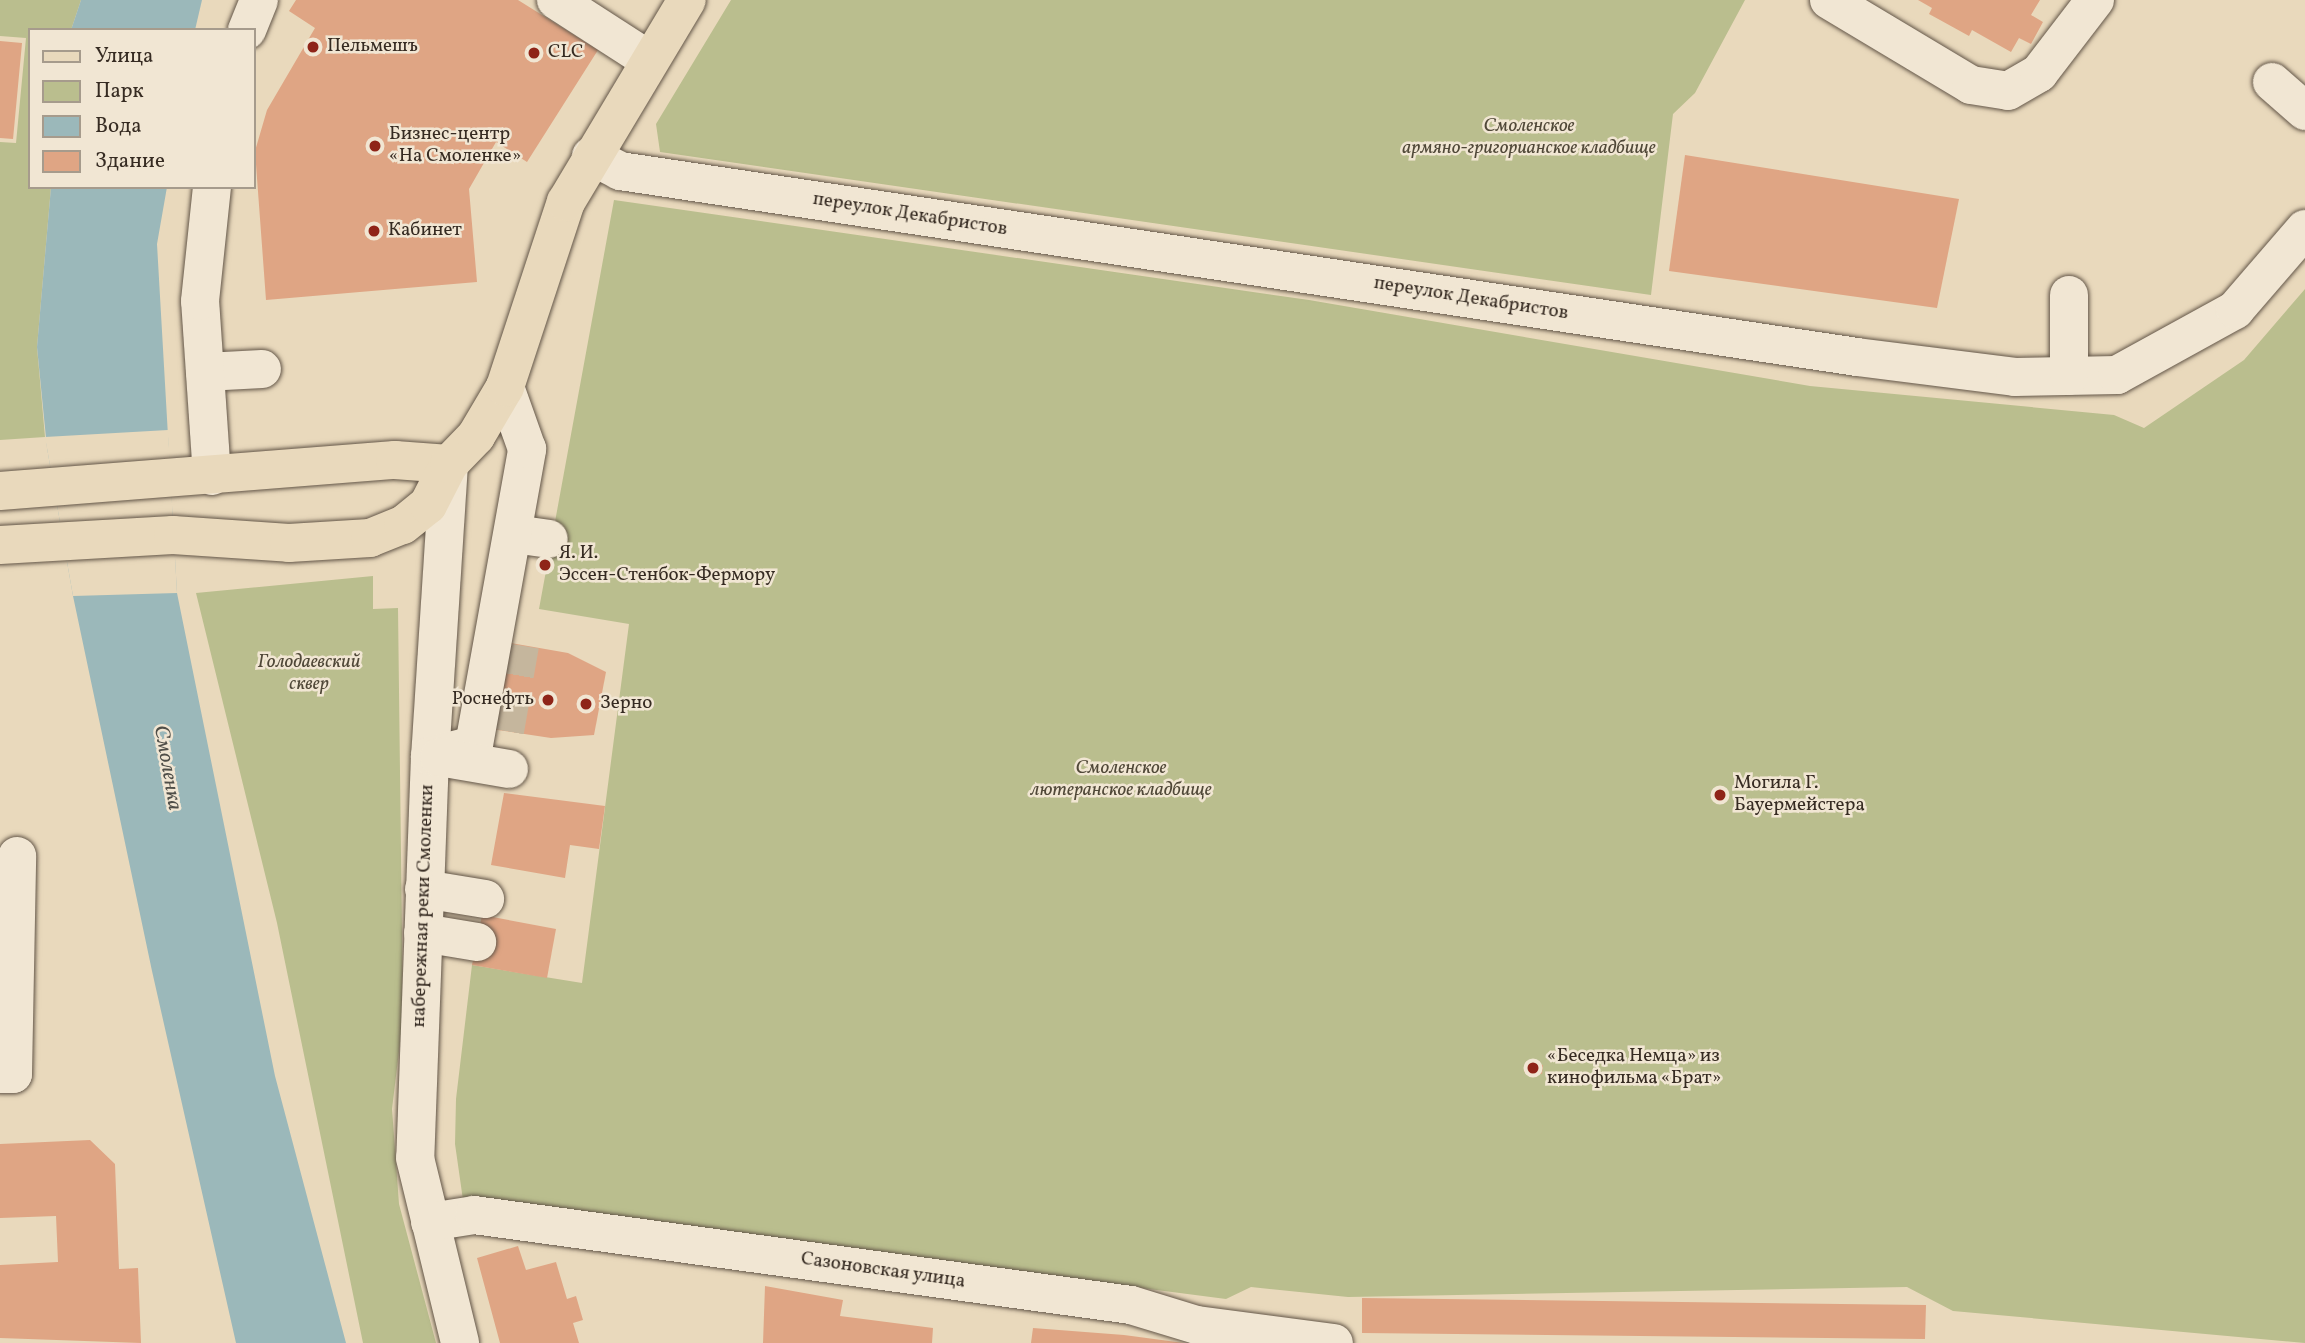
<!DOCTYPE html>
<meta charset="utf-8">
<style>
body{margin:0}
#map{position:relative;width:2305px;height:1343px;overflow:hidden;background:#e9d9bc;font-family:Vollkorn,serif}
div>[style]{position:absolute}
.green>*{inset:0;background:#babe8e}
.water>*{inset:0;background:#9bb8ba}
.pier>*{inset:0;background:#e9d9bc}
.building>*{inset:0;background:#dfa584}
.minor-tunnel>*{height:38px;margin-top:-19px;transform-origin:0;background:repeating-linear-gradient(90deg,#c5b69d 0 38px,transparent 0 57px)}
.roads{filter:drop-shadow(0 0 2px #635648) drop-shadow(0 0 2px #635648)}
.minor>*{height:38px;margin:-19px;padding:0 19px;transform-origin:19px;border-radius:19px;background:#f1e6d3}
.major>*{height:38px;margin:-19px;padding:0 19px;transform-origin:19px;border-radius:19px;background:#e9d9bc}
.dots>*{width:19px;height:19px;translate:-50% -50%;box-sizing:border-box;border:4px solid #f1e6d3;border-radius:50%}
span{translate:-50% -50%;white-space:nowrap;text-align:center;line-height:1.15;-webkit-text-stroke:5px #f1e6d3;paint-order:stroke}
.poi-label{font-size:19px;color:#362b22}
.left{translate:0 -50%;text-align:left}
.right{translate:-100% -50%;text-align:right}
.park-label{font-size:19px;color:#504838;font-style:italic}
.street-label{font-size:19px;color:#362b22}
.water-label{font-size:21px;color:#4f4e48;font-style:italic}
.legend{position:absolute;left:28px;top:28px;width:228px;height:161px;box-sizing:border-box;background:#f1e6d3;border:2px solid #a69b8c;margin:0;padding:9px 12px;list-style:none;font-size:21px;color:#362b22}
.legend li{display:flex;align-items:center;gap:14px;height:35px}
.legend b{width:35px;border:2px solid #a69b8c}
</style>
<div id="map">
<div class="green">
<i style="clip-path:polygon(0 0,81px 0,71px 30px,30px 30px,30px 187px,51px 187px,37px 347px,45px 437px,0 440px,0 142px,16px 143px,26px 38px,0 36px)"></i>
<i style="clip-path:polygon(731px 0,1745px 0,1695px 93px,1673px 114px,1651px 295px,660px 152px,656px 124px)"></i>
<i style="clip-path:polygon(614px 200px,1309px 300px,1810px 386px,2114px 415px,2144px 428px,2244px 360px,2305px 289px,2305px 1343px,1953px 1311px,1907px 1287px,1348px 1297px,1251px 1287px,1226px 1299px,463px 1200px,455px 1144px,456px 1099px,472px 965px,582px 983px,629px 624px,539px 609px)"></i>
<i style="clip-path:polygon(373px 576px,373px 609px,398px 608px,403px 1018px,392px 1109px,399px 1204px,436px 1343px,363px 1343px,277px 923px,196px 593px)"></i>
</div>
<div class="water">
<i style="clip-path:polygon(81px 0,202px 0,195px 30px,71px 30px)"></i>
<i style="clip-path:polygon(51px 187px,167px 187px,157px 244px,177px 593px,275px 1076px,346px 1343px,236px 1343px,152px 971px,73px 596px,47px 448px,37px 347px)"></i>
</div>
<div class="pier">
<i style="clip-path:polygon(168px 430px,177px 593px,73px 596px,45px 437px)"></i>
</div>
<div class="building">
<i style="clip-path:polygon(296px 0,518px 0,598px 50px,527px 162px,496px 142px,469px 189px,477px 282px,266px 300px,255px 151px,267px 110px,315px 28px,289px 11px)"></i>
<i style="clip-path:polygon(1918px 0,2040px 0,2031px 15px,2043px 22px,2031px 44px,2019px 38px,2011px 52px,1972px 30px,1969px 36px,1940px 20px,1929px 14px,1932px 8px)"></i>
<i style="clip-path:polygon(0 41px,22px 43px,13px 139px,0 138px)"></i>
<i style="clip-path:polygon(1685px 155px,1959px 199px,1937px 308px,1669px 271px)"></i>
<i style="clip-path:polygon(505px 642px,568px 653px,606px 672px,594px 735px,551px 738px,491px 729px)"></i>
<i style="clip-path:polygon(504px 793px,605px 806px,599px 849px,570px 845px,565px 878px,491px 865px)"></i>
<i style="clip-path:polygon(482px 915px,556px 929px,547px 978px,472px 965px)"></i>
<i style="clip-path:polygon(1526px 1063px,1543px 1065px,1542px 1074px,1524px 1072px)"></i>
<i style="clip-path:polygon(90px 1140px,115px 1164px,119px 1269px,138px 1268px,141px 1343px,0 1338px,0 1265px,58px 1262px,56px 1216px,0 1218px,0 1144px)"></i>
<i style="clip-path:polygon(518px 1246px,526px 1270px,556px 1262px,567px 1299px,576px 1296px,583px 1320px,573px 1323px,579px 1343px,500px 1343px,477px 1258px)"></i>
<i style="clip-path:polygon(765px 1286px,843px 1300px,840px 1316px,933px 1328px,932px 1343px,763px 1343px)"></i>
<i style="clip-path:polygon(1362px 1298px,1926px 1305px,1925px 1339px,1362px 1333px)"></i>
<i style="clip-path:polygon(1033px 1328px,1124px 1335px,1184px 1343px,1031px 1343px)"></i>
</div>
<div class="minor-tunnel">
<i style="left:505px;top:731px;width:87px;rotate:-80.1deg"></i>
</div>
<div class="roads">
<div class="minor">
<i style="left:556px;top:0;width:111px;rotate:32.8deg"></i>
<i style="left:1829px;top:0;width:165px;rotate:30.9deg"></i>
<i style="left:1971px;top:85px;width:37px;rotate:9deg"></i>
<i style="left:2008px;top:91px;width:36px;rotate:-30deg"></i>
<i style="left:2039px;top:73px;width:92px;rotate:-52.5deg"></i>
<i style="left:247px;top:30px;width:32px;rotate:-68deg"></i>
<i style="left:2272px;top:82px;width:44px;rotate:41.3deg"></i>
<i style="left:591px;top:156px;width:33px;rotate:27deg"></i>
<i style="left:620px;top:171px;width:1251px;rotate:8.55deg"></i>
<i style="left:1857px;top:357px;width:159px;rotate:7.2deg"></i>
<i style="left:2015px;top:377px;width:102px;rotate:-1.1deg"></i>
<i style="left:2117px;top:375px;width:135px;rotate:-28.8deg"></i>
<i style="left:2235px;top:310px;width:107px;rotate:-49.2deg"></i>
<i style="left:2069px;top:295px;width:81px;rotate:90deg"></i>
<i style="left:205px;top:372px;width:57px;rotate:-3deg"></i>
<i style="left:449px;top:464px;width:293px;rotate:93.7deg"></i>
<i style="left:430px;top:756px;width:402px;rotate:92.1deg"></i>
<i style="left:415px;top:1158px;width:190px;rotate:76.3deg"></i>
<i style="left:212px;top:476px;width:175px;rotate:-93.9deg"></i>
<i style="left:200px;top:301px;width:115px;rotate:-84deg"></i>
<i style="left:514px;top:534px;width:35px;rotate:8deg"></i>
<i style="left:430px;top:756px;width:45px;rotate:-14deg"></i>
<i style="left:474px;top:745px;width:301px;rotate:-79.8deg"></i>
<i style="left:527px;top:449px;width:66px;rotate:-109.5deg"></i>
<i style="left:439px;top:757px;width:71px;rotate:9.7deg"></i>
<i style="left:424px;top:889px;width:62px;rotate:9.3deg"></i>
<i style="left:423px;top:933px;width:55px;rotate:9.5deg"></i>
<i style="left:0;top:1074px;width:13px"></i>
<i style="left:13px;top:1074px;width:218px;rotate:-88.9deg"></i>
<i style="left:430px;top:1222px;width:45px;rotate:-9deg"></i>
<i style="left:474px;top:1215px;width:663px;rotate:7.8deg"></i>
<i style="left:1131px;top:1305px;width:69px;rotate:16.9deg"></i>
<i style="left:1197px;top:1325px;width:138px;rotate:7.5deg"></i>
</div>
<div class="major">
<i style="left:0;top:491px;width:396px;rotate:-4.5deg"></i>
<i style="left:395px;top:460px;width:54px;rotate:4.2deg"></i>
<i style="left:0;top:545px;width:173px;rotate:-3.3deg"></i>
<i style="left:173px;top:535px;width:116px;rotate:3.9deg"></i>
<i style="left:289px;top:543px;width:81px;rotate:-3.5deg"></i>
<i style="left:370px;top:538px;width:35px;rotate:-22deg"></i>
<i style="left:403px;top:525px;width:32px;rotate:-39deg"></i>
<i style="left:428px;top:505px;width:46px;rotate:-62.9deg"></i>
<i style="left:449px;top:464px;width:39px;rotate:-46deg"></i>
<i style="left:476px;top:436px;width:57px;rotate:-59.4deg"></i>
<i style="left:505px;top:387px;width:195px;rotate:-71.8deg"></i>
<i style="left:566px;top:202px;width:235px;rotate:-59.1deg"></i>
</div>
</div>
<div class="dots">
<i style="left:313px;top:47px;background:#8f2418"></i>
<i style="left:534px;top:53px;background:#8f2418"></i>
<i style="left:375px;top:146px;background:#8f2418"></i>
<i style="left:374px;top:231px;background:#8f2418"></i>
<i style="left:545px;top:565px;background:#8f2418"></i>
<i style="left:548px;top:700px;background:#8f2418"></i>
<i style="left:586px;top:704px;background:#8f2418"></i>
<i style="left:1720px;top:795px;background:#8f2418"></i>
<i style="left:1533px;top:1068px;background:#8f2418"></i>
</div>
<div class="poi-label">
<span class="left" style="left:327px;top:47px">Пельмешъ</span>
<span class="left" style="left:548px;top:53px">CLC</span>
<span class="left" style="left:389px;top:146px">Бизнес-центр<br>«На Смоленке»</span>
<span class="left" style="left:388px;top:231px">Кабинет</span>
<span class="left" style="left:559px;top:565px">Я. И.<br>Эссен-Стенбок-Фермору</span>
<span class="right" style="left:534px;top:700px">Роснефть</span>
<span class="left" style="left:600px;top:704px">Зерно</span>
<span class="left" style="left:1734px;top:795px">Могила Г.<br>Бауермейстера</span>
<span class="left" style="left:1547px;top:1068px">«Беседка Немца» из<br>кинофильма «Брат»</span>
</div>
<div class="park-label">
<span style="left:1529px;top:138px">Смоленское<br>армяно-григорианское кладбище</span>
<span style="left:309px;top:674px">Голодаевский<br>сквер</span>
<span style="left:1121px;top:780px">Смоленское<br>лютеранское кладбище</span>
</div>
<div class="street-label">
<span style="left:910px;top:215px;rotate:9deg">переулок Декабристов</span>
<span style="left:1471px;top:299px;rotate:9deg">переулок Декабристов</span>
<span style="left:424px;top:906px;rotate:-88deg">набережная реки Смоленки</span>
<span style="left:883px;top:1271px;rotate:8deg">Сазоновская улица</span>
</div>
<div class="water-label">
<span style="left:167px;top:768px;rotate:80deg">Смоленка</span>
</div>
<ul class="legend">
<li><b style="height:9px;background:#e9d9bc"></b>Улица</li>
<li><b style="height:19px;background:#babe8e"></b>Парк</li>
<li><b style="height:19px;background:#9bb8ba"></b>Вода</li>
<li><b style="height:19px;background:#dfa584"></b>Здание</li>
</ul>
</div>
